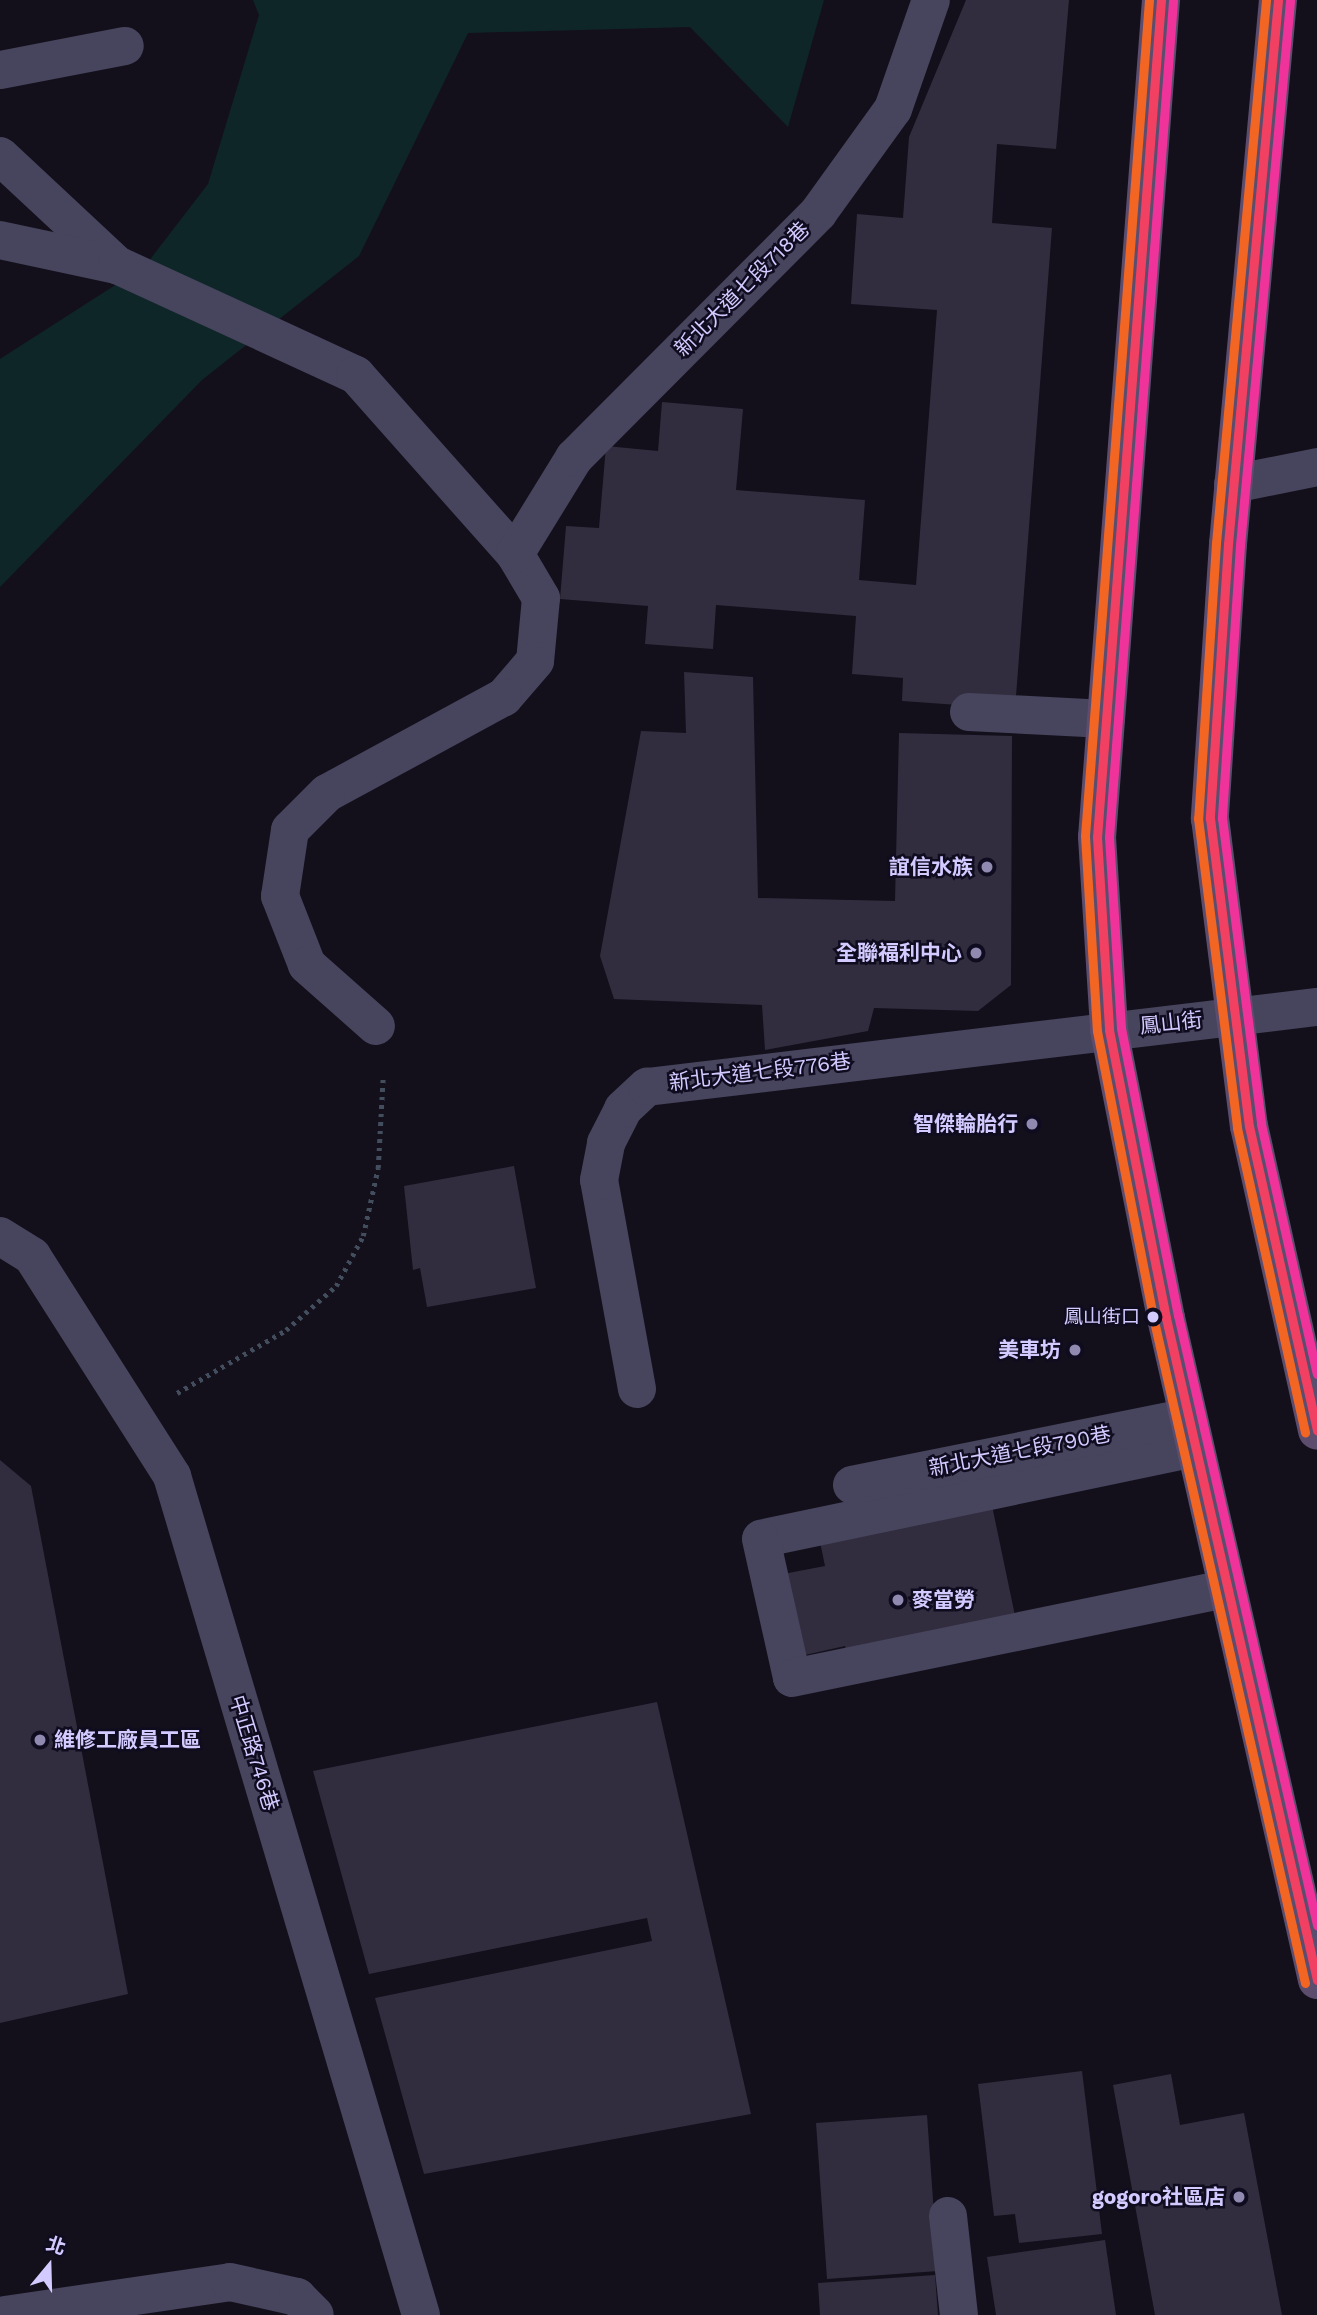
<!DOCTYPE html>
<meta charset="utf-8">
<style>
body{margin:0}
#map{position:relative;width:1317px;height:2315px;overflow:hidden;background:#13101c;font-family:"Work Sans","Noto Sans TC",sans-serif}
div>[style]{position:absolute}
.green>*{inset:0;background:#0f2628}
.building>*{inset:0;background:#312d3e}
.path>*{height:4.5px;margin-top:-2.25px;transform-origin:0;background:repeating-linear-gradient(90deg,#424e5d 0 3.5px,transparent 0 8.5px)}
.minor>*{height:38px;margin:-19px;padding:0 19px;transform-origin:19px;border-radius:19px;background:#47445d}
.major>*{height:38px;margin:-19px;padding:0 19px;transform-origin:19px;border-radius:19px;background:#5c4d6e}
.bus-1>*{height:9px;margin:-4.5px;padding:0 4.5px;transform-origin:4.5px;border-radius:4.5px;background:#f24062}
.bus-2>*{height:9px;margin:-4.5px;padding:0 4.5px;transform-origin:4.5px;border-radius:4.5px;background:#f26522}
.bus-3>*{height:9px;margin:-4.5px;padding:0 4.5px;transform-origin:4.5px;border-radius:4.5px;background:#ef339a}
.dots>*{width:19px;height:19px;translate:-50% -50%;box-sizing:border-box;border:4px solid #100c20;border-radius:50%}
span{translate:-50% -50%;white-space:nowrap;text-align:center;line-height:1.15;-webkit-text-stroke:5px #100c20;paint-order:stroke}
.bus-label{font-size:19px;color:#d3caff}
.right{translate:-100% -50%;text-align:right}
.street-label{font-size:21px;color:#d3caff}
.poi-label{font-size:21px;color:#d3caff;font-weight:700}
.left{translate:0 -50%;text-align:left}
.north{position:absolute;left:14px;top:2231px;width:70px;height:70px;-webkit-text-stroke:5px #100c20;paint-order:stroke;rotate:19deg;font-size:19px;font-weight:700;line-height:28px;text-align:center;color:#d3caff}
.north::after{content:'';display:block;margin:auto;width:24px;height:32px;background:#d3caff;clip-path:polygon(50% 0,100% 100%,50% 72%,0 100%)}
</style>
<div id="map">
<div class="green">
<i style="clip-path:polygon(253px 0,824px 0,788px 127px,690px 27px,468px 33px,359px 256px,202px 380px,0 587px,0 359px,145px 266px,208px 184px,259px 15px)"></i>
</div>
<div class="building">
<i style="clip-path:polygon(966px 0,1069px 0,1056px 149px,997px 144px,992px 223px,1052px 228px,1015px 709px,902px 701px,903px 678px,852px 674px,856px 616px,716px 605px,713px 649px,645px 644px,648px 606px,560px 599px,566px 526px,599px 528px,606px 446px,658px 451px,662px 402px,743px 409px,736px 490px,865px 500px,859px 580px,916px 585px,937px 310px,851px 304px,857px 214px,903px 218px,909px 137px)"></i>
<i style="clip-path:polygon(684px 672px,753px 677px,758px 898px,895px 901px,899px 733px,1012px 736px,1011px 985px,978px 1011px,874px 1008px,868px 1031px,765px 1050px,762px 1005px,614px 999px,600px 956px,641px 731px,686px 733px)"></i>
<i style="clip-path:polygon(514px 1166px,536px 1288px,427px 1307px,420px 1268px,413px 1270px,404px 1186px)"></i>
<i style="clip-path:polygon(0 1460px,31px 1486px,128px 1994px,0 2023px)"></i>
<i style="clip-path:polygon(991px 1501px,1017px 1625px,849px 1661px,845px 1646px,796px 1657px,778px 1575px,825px 1566px,819px 1537px)"></i>
<i style="clip-path:polygon(657px 1702px,751px 2114px,424px 2174px,375px 1998px,652px 1941px,647px 1918px,369px 1974px,313px 1771px)"></i>
<i style="clip-path:polygon(1082px 2071px,1102px 2234px,1019px 2243px,1015px 2214px,994px 2216px,978px 2084px)"></i>
<i style="clip-path:polygon(1171px 2074px,1180px 2125px,1244px 2113px,1282px 2315px,1155px 2315px,1113px 2085px)"></i>
<i style="clip-path:polygon(927px 2115px,938px 2271px,827px 2279px,816px 2123px)"></i>
<i style="clip-path:polygon(1105px 2240px,1116px 2315px,996px 2315px,987px 2257px)"></i>
<i style="clip-path:polygon(935px 2275px,938px 2315px,820px 2315px,818px 2283px)"></i>
</div>
<div class="path">
<i style="left:177px;top:1393px;width:126px;rotate:-30deg"></i>
<i style="left:286px;top:1330px;width:67px;rotate:-41.3deg"></i>
<i style="left:336px;top:1286px;width:57px;rotate:-61.6deg"></i>
<i style="left:363px;top:1236px;width:70px;rotate:-77.6deg"></i>
<i style="left:378px;top:1168px;width:92px;rotate:-86.9deg"></i>
</div>
<div class="minor">
<i style="left:0;top:70px;width:127px;rotate:-10.9deg"></i>
<i style="left:0;top:156px;width:160px;rotate:43deg"></i>
<i style="left:0;top:240px;width:120px;rotate:12.1deg"></i>
<i style="left:117px;top:265px;width:263px;rotate:24.7deg"></i>
<i style="left:356px;top:375px;width:239px;rotate:48.4deg"></i>
<i style="left:515px;top:554px;width:51px;rotate:59.4deg"></i>
<i style="left:541px;top:598px;width:63px;rotate:95.4deg"></i>
<i style="left:535px;top:661px;width:48px;rotate:130.7deg"></i>
<i style="left:504px;top:697px;width:201px;rotate:151.5deg"></i>
<i style="left:327px;top:793px;width:52px;rotate:135deg"></i>
<i style="left:290px;top:830px;width:67px;rotate:98.6deg"></i>
<i style="left:280px;top:896px;width:74px;rotate:68.6deg"></i>
<i style="left:307px;top:965px;width:92px;rotate:41.5deg"></i>
<i style="left:1233px;top:484px;width:86px;rotate:-11.4deg"></i>
<i style="left:515px;top:554px;width:113px;rotate:-58.4deg"></i>
<i style="left:574px;top:458px;width:346px;rotate:-45.1deg"></i>
<i style="left:818px;top:213px;width:128px;rotate:-54.2deg"></i>
<i style="left:893px;top:109px;width:115px;rotate:-70.8deg"></i>
<i style="left:969px;top:712px;width:137px;rotate:2.9deg"></i>
<i style="left:0;top:1236px;width:38px;rotate:32deg"></i>
<i style="left:32px;top:1256px;width:261px;rotate:57.5deg"></i>
<i style="left:172px;top:1476px;width:875px;rotate:73.47deg"></i>
<i style="left:637px;top:1389px;width:212px;rotate:-100.3deg"></i>
<i style="left:599px;top:1180px;width:38px;rotate:-79deg"></i>
<i style="left:606px;top:1143px;width:38px;rotate:-63deg"></i>
<i style="left:623px;top:1109px;width:33px;rotate:-43deg"></i>
<i style="left:647px;top:1087px;width:675px;rotate:-6.81deg"></i>
<i style="left:1195px;top:1448px;width:443px;rotate:168.2deg"></i>
<i style="left:761px;top:1539px;width:142px;rotate:77.4deg"></i>
<i style="left:792px;top:1678px;width:444px;rotate:-11.6deg"></i>
<i style="left:852px;top:1485px;width:343px;rotate:-11.4deg"></i>
<i style="left:948px;top:2216px;width:100px;rotate:83.7deg"></i>
<i style="left:5px;top:2315px;width:227px;rotate:-8.3deg"></i>
<i style="left:230px;top:2282px;width:69px;rotate:12.6deg"></i>
<i style="left:297px;top:2297px;width:25px;rotate:45deg"></i>
</div>
<div class="major">
<i style="left:1161px;top:0;width:839px;rotate:94.37deg"></i>
<i style="left:1097px;top:837px;width:193px;rotate:86.4deg"></i>
<i style="left:1109px;top:1030px;width:294px;rotate:78.8deg"></i>
<i style="left:1166px;top:1318px;width:679px;rotate:77.15deg"></i>
<i style="left:1278px;top:0;width:546px;rotate:95.25deg"></i>
<i style="left:1228px;top:544px;width:275px;rotate:93.8deg"></i>
<i style="left:1210px;top:818px;width:310px;rotate:82.8deg"></i>
<i style="left:1249px;top:1126px;width:312px;rotate:77.4deg"></i>
</div>
<div class="bus-1">
<i style="left:1161px;top:0;width:839px;rotate:94.37deg"></i>
<i style="left:1097px;top:837px;width:193px;rotate:86.4deg"></i>
<i style="left:1109px;top:1030px;width:294px;rotate:78.8deg"></i>
<i style="left:1166px;top:1318px;width:679px;rotate:77.15deg"></i>
<i style="left:1278px;top:0;width:546px;rotate:95.25deg"></i>
<i style="left:1228px;top:544px;width:275px;rotate:93.8deg"></i>
<i style="left:1210px;top:818px;width:310px;rotate:82.8deg"></i>
<i style="left:1249px;top:1126px;width:312px;rotate:77.4deg"></i>
</div>
<div class="bus-2">
<i style="left:1149px;top:0;width:838px;rotate:94.38deg"></i>
<i style="left:1085px;top:836px;width:195px;rotate:86.5deg"></i>
<i style="left:1097px;top:1031px;width:296px;rotate:78.9deg"></i>
<i style="left:1154px;top:1321px;width:679px;rotate:77.15deg"></i>
<i style="left:1266px;top:0;width:545px;rotate:95.26deg"></i>
<i style="left:1216px;top:543px;width:276px;rotate:93.7deg"></i>
<i style="left:1198px;top:818px;width:312px;rotate:82.8deg"></i>
<i style="left:1237px;top:1128px;width:312px;rotate:77.4deg"></i>
</div>
<div class="bus-3">
<i style="left:1173px;top:1px;width:838px;rotate:94.38deg"></i>
<i style="left:1109px;top:837px;width:191px;rotate:86.4deg"></i>
<i style="left:1121px;top:1028px;width:293px;rotate:78.8deg"></i>
<i style="left:1178px;top:1315px;width:626px;rotate:77.16deg"></i>
<i style="left:1290px;top:1px;width:546px;rotate:95.25deg"></i>
<i style="left:1240px;top:545px;width:274px;rotate:93.8deg"></i>
<i style="left:1222px;top:818px;width:308px;rotate:82.7deg"></i>
<i style="left:1261px;top:1124px;width:256px;rotate:77.4deg"></i>
</div>
<div class="dots">
<i style="left:987px;top:867px;background:#9089b0"></i>
<i style="left:976px;top:953px;background:#9089b0"></i>
<i style="left:1032px;top:1124px;background:#9089b0"></i>
<i style="left:1153px;top:1317px;background:#d3caff"></i>
<i style="left:1075px;top:1350px;background:#9089b0"></i>
<i style="left:898px;top:1600px;background:#9089b0"></i>
<i style="left:40px;top:1740px;background:#9089b0"></i>
<i style="left:1239px;top:2197px;background:#9089b0"></i>
</div>
<div class="bus-label">
<span class="right" style="left:1140px;top:1317px">鳳山街口</span>
</div>
<div class="street-label">
<span style="left:742px;top:289px;rotate:-45deg">新北大道七段718巷</span>
<span style="left:1171px;top:1023px;rotate:-6deg">鳳山街</span>
<span style="left:760px;top:1072px;rotate:-7deg">新北大道七段776巷</span>
<span style="left:1020px;top:1451px;rotate:-11deg">新北大道七段790巷</span>
<span style="left:254px;top:1753px;rotate:73deg">中正路746巷</span>
</div>
<div class="poi-label">
<span class="right" style="left:973px;top:867px">誼信水族</span>
<span class="right" style="left:962px;top:953px">全聯福利中心</span>
<span class="right" style="left:1018px;top:1124px">智傑輪胎行</span>
<span class="right" style="left:1061px;top:1350px">美車坊</span>
<span class="left" style="left:912px;top:1600px">麥當勞</span>
<span class="left" style="left:54px;top:1740px">維修工廠員工區</span>
<span class="right" style="left:1225px;top:2197px">gogoro社區店</span>
</div>
<div class="north">北</div>
</div>
